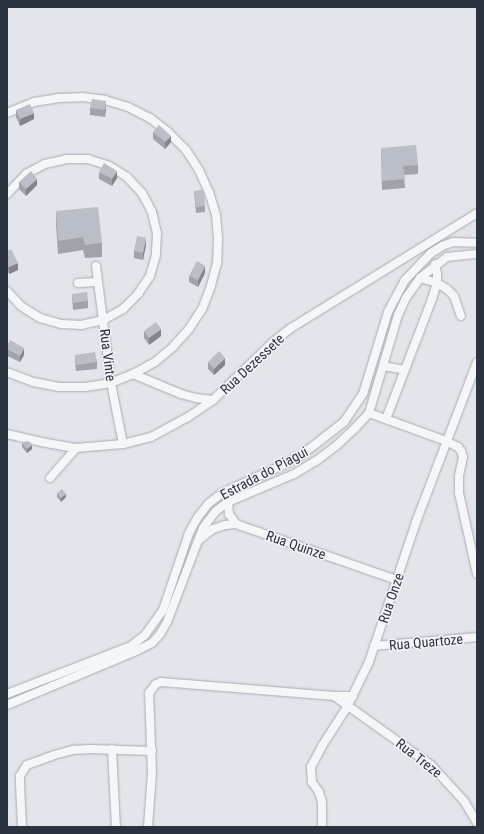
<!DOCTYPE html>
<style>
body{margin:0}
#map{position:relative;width:484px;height:834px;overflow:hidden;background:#e2e5ea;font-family:"Roboto Condensed",sans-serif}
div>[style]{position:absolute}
.roads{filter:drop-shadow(0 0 1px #a7acb4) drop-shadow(0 0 1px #a7acb4)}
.minor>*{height:8px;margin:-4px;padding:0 4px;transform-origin:4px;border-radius:4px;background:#f5f6f8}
.wall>*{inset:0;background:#a0a3aa}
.shaded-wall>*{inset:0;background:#82858b}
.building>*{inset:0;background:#babec6}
span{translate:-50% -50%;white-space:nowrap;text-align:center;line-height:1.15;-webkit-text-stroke:3px #f2f4f7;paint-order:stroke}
.street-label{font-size:14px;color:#2b3341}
.frame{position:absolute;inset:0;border:8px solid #2b3341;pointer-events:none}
</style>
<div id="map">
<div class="roads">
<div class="minor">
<i style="left:7px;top:113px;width:29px;rotate:-22deg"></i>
<i style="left:34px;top:102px;width:24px;rotate:-9deg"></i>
<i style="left:58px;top:98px;width:24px;rotate:-2deg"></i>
<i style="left:82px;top:97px;width:23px;rotate:7deg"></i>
<i style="left:105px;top:100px;width:24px;rotate:17deg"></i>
<i style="left:128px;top:107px;width:25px;rotate:27deg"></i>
<i style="left:150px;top:118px;width:24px;rotate:38deg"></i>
<i style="left:169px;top:133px;width:24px;rotate:45deg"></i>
<i style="left:186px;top:150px;width:24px;rotate:57deg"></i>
<i style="left:199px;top:170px;width:24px;rotate:66deg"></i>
<i style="left:209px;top:192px;width:24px;rotate:73deg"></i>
<i style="left:216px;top:215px;width:24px;rotate:85deg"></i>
<i style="left:218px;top:239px;width:24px;rotate:92deg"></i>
<i style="left:217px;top:263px;width:24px;rotate:105deg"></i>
<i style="left:211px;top:286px;width:25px;rotate:111deg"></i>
<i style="left:202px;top:309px;width:24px;rotate:123deg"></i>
<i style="left:189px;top:329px;width:24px;rotate:132deg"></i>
<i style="left:173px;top:347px;width:23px;rotate:140deg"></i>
<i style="left:155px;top:362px;width:25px;rotate:151deg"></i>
<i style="left:133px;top:374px;width:24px;rotate:158deg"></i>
<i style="left:111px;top:383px;width:26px;rotate:171deg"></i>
<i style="left:85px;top:387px;width:26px;rotate:180deg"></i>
<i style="left:59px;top:387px;width:26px;rotate:-169deg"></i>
<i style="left:33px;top:382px;width:28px;rotate:-159deg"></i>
<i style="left:7px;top:194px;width:28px;rotate:-46deg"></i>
<i style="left:26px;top:174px;width:21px;rotate:-28deg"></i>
<i style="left:45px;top:164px;width:22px;rotate:-13deg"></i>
<i style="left:66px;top:159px;width:22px"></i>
<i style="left:88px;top:159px;width:22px;rotate:18deg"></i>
<i style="left:109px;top:166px;width:21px;rotate:31deg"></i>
<i style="left:127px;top:177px;width:22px;rotate:47deg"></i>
<i style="left:142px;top:193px;width:21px;rotate:62deg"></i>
<i style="left:152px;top:212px;width:22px;rotate:77deg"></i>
<i style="left:157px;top:233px;width:22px;rotate:93deg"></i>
<i style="left:156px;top:255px;width:22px;rotate:106deg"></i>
<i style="left:150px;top:276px;width:22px;rotate:124deg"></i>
<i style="left:138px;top:294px;width:21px;rotate:135deg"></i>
<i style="left:123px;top:309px;width:23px;rotate:151deg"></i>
<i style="left:103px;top:320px;width:22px;rotate:167deg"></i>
<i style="left:82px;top:325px;width:21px;rotate:-177deg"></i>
<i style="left:61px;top:324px;width:22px;rotate:-164deg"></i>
<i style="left:40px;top:318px;width:22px;rotate:-148deg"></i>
<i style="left:21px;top:306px;width:21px;rotate:-133deg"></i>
<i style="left:96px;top:266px;width:118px;rotate:82.7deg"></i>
<i style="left:111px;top:383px;width:62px;rotate:78.9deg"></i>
<i style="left:420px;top:278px;width:18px;rotate:16deg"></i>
<i style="left:437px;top:283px;width:12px;rotate:31deg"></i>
<i style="left:447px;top:289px;width:10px;rotate:45deg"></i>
<i style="left:454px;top:296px;width:21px;rotate:71deg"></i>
<i style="left:78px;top:283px;width:20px;rotate:-3deg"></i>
<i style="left:383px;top:366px;width:22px;rotate:10deg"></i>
<i style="left:133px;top:374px;width:52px;rotate:22.6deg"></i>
<i style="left:181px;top:394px;width:16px;rotate:15deg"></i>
<i style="left:196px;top:398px;width:17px;rotate:7deg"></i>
<i style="left:369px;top:413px;width:82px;rotate:20deg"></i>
<i style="left:446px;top:441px;width:13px;rotate:27deg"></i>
<i style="left:458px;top:447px;width:5px;rotate:53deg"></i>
<i style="left:461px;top:451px;width:6px;rotate:72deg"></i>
<i style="left:463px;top:457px;width:19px;rotate:102deg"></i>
<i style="left:459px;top:476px;width:17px;rotate:90deg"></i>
<i style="left:459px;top:493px;width:83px;rotate:77.5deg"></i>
<i style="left:386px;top:419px;width:129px;rotate:-69deg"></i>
<i style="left:432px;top:299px;width:17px;rotate:-73deg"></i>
<i style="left:437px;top:283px;width:9px;rotate:-90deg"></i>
<i style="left:437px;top:274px;width:10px;rotate:-101deg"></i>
<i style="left:7px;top:434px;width:35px;rotate:13deg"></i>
<i style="left:41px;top:442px;width:36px;rotate:10deg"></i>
<i style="left:76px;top:448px;width:47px;rotate:-4.9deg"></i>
<i style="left:123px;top:444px;width:29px;rotate:-14deg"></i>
<i style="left:151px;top:437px;width:42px;rotate:-28.4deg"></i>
<i style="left:188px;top:417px;width:30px;rotate:-34deg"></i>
<i style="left:213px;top:400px;width:83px;rotate:-44deg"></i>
<i style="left:273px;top:342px;width:23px;rotate:-38deg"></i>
<i style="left:291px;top:328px;width:219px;rotate:-31.7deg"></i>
<i style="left:50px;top:478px;width:40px;rotate:-49deg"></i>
<i style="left:228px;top:502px;width:12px;rotate:85deg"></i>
<i style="left:229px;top:514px;width:12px;rotate:55deg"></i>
<i style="left:200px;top:539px;width:16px;rotate:-38deg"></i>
<i style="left:213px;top:529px;width:13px;rotate:-18deg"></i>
<i style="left:225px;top:525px;width:11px;rotate:-5deg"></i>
<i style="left:236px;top:524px;width:170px;rotate:19.2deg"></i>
<i style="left:374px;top:646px;width:103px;rotate:-5deg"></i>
<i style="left:7px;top:694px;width:133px;rotate:-21.2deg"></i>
<i style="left:131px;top:646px;width:18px;rotate:-38deg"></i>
<i style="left:145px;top:635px;width:31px;rotate:-54deg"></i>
<i style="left:163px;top:610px;width:81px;rotate:-71.3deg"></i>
<i style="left:189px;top:533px;width:18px;rotate:-61deg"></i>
<i style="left:198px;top:517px;width:16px;rotate:-52deg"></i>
<i style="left:208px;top:504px;width:18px;rotate:-38deg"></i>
<i style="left:222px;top:493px;width:65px;rotate:-24.6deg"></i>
<i style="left:281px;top:466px;width:26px;rotate:-29deg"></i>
<i style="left:304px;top:453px;width:51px;rotate:-37.8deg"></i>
<i style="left:344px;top:422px;width:34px;rotate:-56deg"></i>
<i style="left:363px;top:394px;width:86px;rotate:-73deg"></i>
<i style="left:388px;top:312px;width:36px;rotate:-62deg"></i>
<i style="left:405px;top:280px;width:37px;rotate:-46deg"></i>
<i style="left:431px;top:253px;width:13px;rotate:-32deg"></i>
<i style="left:442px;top:246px;width:12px;rotate:-20deg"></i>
<i style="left:453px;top:242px;width:24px;rotate:2deg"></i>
<i style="left:334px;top:696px;width:119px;rotate:35.4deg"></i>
<i style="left:431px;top:765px;width:49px;rotate:47.5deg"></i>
<i style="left:464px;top:801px;width:26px;rotate:59deg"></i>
<i style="left:7px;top:705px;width:140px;rotate:-22.7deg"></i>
<i style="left:136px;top:651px;width:18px;rotate:-27deg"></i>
<i style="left:152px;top:643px;width:12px;rotate:-48deg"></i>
<i style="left:160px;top:634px;width:14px;rotate:-60deg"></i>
<i style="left:167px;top:622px;width:87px;rotate:-69.1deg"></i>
<i style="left:198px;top:541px;width:14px;rotate:-69deg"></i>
<i style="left:203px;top:528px;width:21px;rotate:-53deg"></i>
<i style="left:216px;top:511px;width:15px;rotate:-37deg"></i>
<i style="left:228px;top:502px;width:72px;rotate:-23deg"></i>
<i style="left:294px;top:474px;width:26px;rotate:-31deg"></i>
<i style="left:316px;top:461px;width:26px;rotate:-37deg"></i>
<i style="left:337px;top:445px;width:26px;rotate:-43deg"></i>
<i style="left:356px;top:427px;width:19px;rotate:-47deg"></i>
<i style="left:369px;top:413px;width:102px;rotate:-73.5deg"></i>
<i style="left:398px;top:315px;width:19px;rotate:-65deg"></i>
<i style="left:406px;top:298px;width:24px;rotate:-55deg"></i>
<i style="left:420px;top:278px;width:34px;rotate:-38deg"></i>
<i style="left:447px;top:257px;width:30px;rotate:-6deg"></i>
<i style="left:112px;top:749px;width:78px;rotate:87.1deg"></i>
<i style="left:22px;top:827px;width:44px;rotate:-92.6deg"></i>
<i style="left:20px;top:783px;width:7px;rotate:-90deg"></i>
<i style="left:20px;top:776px;width:13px;rotate:-58deg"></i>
<i style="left:27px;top:765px;width:29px;rotate:-20deg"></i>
<i style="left:54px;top:755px;width:20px;rotate:-15deg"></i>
<i style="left:73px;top:750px;width:17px;rotate:-3deg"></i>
<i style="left:90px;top:749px;width:62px;rotate:1.8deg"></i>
<i style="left:148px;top:827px;width:54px;rotate:-85.8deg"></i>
<i style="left:152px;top:773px;width:80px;rotate:-92.1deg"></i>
<i style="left:149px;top:693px;width:11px;rotate:-52deg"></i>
<i style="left:156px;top:684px;width:5px;rotate:-22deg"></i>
<i style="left:161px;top:682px;width:174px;rotate:4.6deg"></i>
<i style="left:334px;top:696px;width:19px"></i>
<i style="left:322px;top:827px;width:25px;rotate:-90deg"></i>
<i style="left:322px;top:802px;width:10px;rotate:-107deg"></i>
<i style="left:319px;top:792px;width:12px;rotate:-125deg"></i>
<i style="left:312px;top:782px;width:15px;rotate:-94deg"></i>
<i style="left:311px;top:767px;width:24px;rotate:-62deg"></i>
<i style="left:322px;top:746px;width:46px;rotate:-57.3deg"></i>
<i style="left:347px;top:707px;width:50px;rotate:-63.9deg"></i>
<i style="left:369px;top:662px;width:148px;rotate:-71.4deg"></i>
<i style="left:416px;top:522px;width:171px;rotate:-69.1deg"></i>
</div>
</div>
<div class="wall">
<i style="clip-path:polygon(106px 107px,105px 117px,90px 115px,90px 108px)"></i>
<i style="clip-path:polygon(16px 110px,34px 119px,20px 126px,16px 117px)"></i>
<i style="clip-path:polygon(153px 132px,171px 142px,165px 149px,153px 139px)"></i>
<i style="clip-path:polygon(381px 148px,418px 165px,418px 174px,404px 175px,405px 188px,382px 190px)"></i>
<i style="clip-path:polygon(99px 172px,117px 178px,112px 186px,99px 179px)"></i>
<i style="clip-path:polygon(19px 182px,37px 185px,26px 196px,19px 189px)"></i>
<i style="clip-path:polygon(194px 191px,205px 206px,205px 212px,196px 213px)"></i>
<i style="clip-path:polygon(56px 211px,102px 243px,102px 257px,85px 258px,83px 250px,58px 254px,56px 224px)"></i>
<i style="clip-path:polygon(146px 245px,143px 260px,134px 258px,134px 251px)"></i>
<i style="clip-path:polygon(7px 251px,18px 270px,9px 274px,7px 269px)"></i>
<i style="clip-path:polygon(205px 273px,198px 287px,189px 282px,189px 276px)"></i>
<i style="clip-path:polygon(72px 294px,88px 301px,88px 308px,73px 310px)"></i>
<i style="clip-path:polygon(144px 331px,161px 336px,149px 345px,144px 338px)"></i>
<i style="clip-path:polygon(7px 346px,24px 355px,20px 362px,7px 356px)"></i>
<i style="clip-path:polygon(75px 355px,97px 362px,97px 369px,76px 371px,75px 361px)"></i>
<i style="clip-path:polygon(208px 362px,225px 365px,214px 375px,208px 369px)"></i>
<i style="clip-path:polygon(22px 443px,32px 449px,27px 453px,22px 447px)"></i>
<i style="clip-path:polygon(57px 493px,66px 497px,61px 502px,57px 497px)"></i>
</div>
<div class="shaded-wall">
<i style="clip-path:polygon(106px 101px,106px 107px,105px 117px,105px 110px)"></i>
<i style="clip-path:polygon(34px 113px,34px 119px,20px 126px,20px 119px)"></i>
<i style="clip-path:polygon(171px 136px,171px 142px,165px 149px,165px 142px)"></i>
<i style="clip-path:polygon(117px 171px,117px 178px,112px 186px,112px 179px)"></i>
<i style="clip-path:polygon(37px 179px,37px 185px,26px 196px,26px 189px)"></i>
<i style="clip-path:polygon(146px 238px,146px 245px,143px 260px,143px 253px)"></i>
<i style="clip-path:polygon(18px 263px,18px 270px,9px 274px,9px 267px)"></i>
<i style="clip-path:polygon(205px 266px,205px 273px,198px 287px,198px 280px)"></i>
<i style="clip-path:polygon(161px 329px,161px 336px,149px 345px,149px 338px)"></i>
<i style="clip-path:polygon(24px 348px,24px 355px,20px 362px,20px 356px)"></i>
<i style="clip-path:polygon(225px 358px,225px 365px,214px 375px,214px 369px)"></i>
<i style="clip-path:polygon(32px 445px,32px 449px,27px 453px,27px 449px)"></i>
<i style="clip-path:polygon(66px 494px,66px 497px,61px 502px,61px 498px)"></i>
</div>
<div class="building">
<i style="clip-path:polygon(92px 99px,106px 101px,105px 110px,90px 108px)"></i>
<i style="clip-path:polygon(30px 104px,34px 113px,20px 119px,16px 110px)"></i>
<i style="clip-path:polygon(159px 125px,171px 136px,165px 142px,153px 132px)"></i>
<i style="clip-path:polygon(416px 145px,418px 165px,403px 166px,405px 179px,382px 181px,381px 148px)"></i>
<i style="clip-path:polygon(104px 163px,117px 171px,112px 179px,99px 172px)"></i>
<i style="clip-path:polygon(31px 171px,37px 179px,26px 189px,19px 182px)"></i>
<i style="clip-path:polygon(204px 190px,205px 206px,196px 207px,194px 191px)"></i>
<i style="clip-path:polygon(98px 207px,102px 243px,85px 245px,83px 237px,58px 241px,56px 211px)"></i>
<i style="clip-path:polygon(137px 236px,146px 238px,143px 253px,134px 251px)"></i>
<i style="clip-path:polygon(11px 249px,18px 263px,9px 267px,7px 263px,7px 251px)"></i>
<i style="clip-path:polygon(197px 261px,205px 266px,198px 280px,189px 276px)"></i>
<i style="clip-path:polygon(87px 292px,88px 301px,73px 303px,72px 294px)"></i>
<i style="clip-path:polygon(156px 322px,161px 329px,149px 338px,144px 331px)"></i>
<i style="clip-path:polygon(10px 340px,24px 348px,20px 356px,7px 349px,7px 346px)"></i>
<i style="clip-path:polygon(219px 351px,225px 358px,214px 369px,208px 362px)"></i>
<i style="clip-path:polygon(95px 352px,97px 362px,76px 365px,75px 355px)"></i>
<i style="clip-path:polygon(26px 441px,30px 442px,32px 445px,27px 449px,22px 443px)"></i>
<i style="clip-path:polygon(62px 489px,66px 494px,61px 498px,57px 493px)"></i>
</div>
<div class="street-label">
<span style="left:108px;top:355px;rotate:83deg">Rua Vinte</span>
<span style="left:252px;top:364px;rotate:-43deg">Rua Dezessete</span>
<span style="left:264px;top:473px;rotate:-28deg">Estrada do Piagui</span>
<span style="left:296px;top:545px;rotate:19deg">Rua Quinze</span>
<span style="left:391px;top:598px;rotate:-71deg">Rua Onze</span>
<span style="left:426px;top:642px;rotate:-5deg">Rua Quartoze</span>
<span style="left:419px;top:758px;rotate:38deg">Rua Treze</span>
</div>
<div class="frame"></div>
</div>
